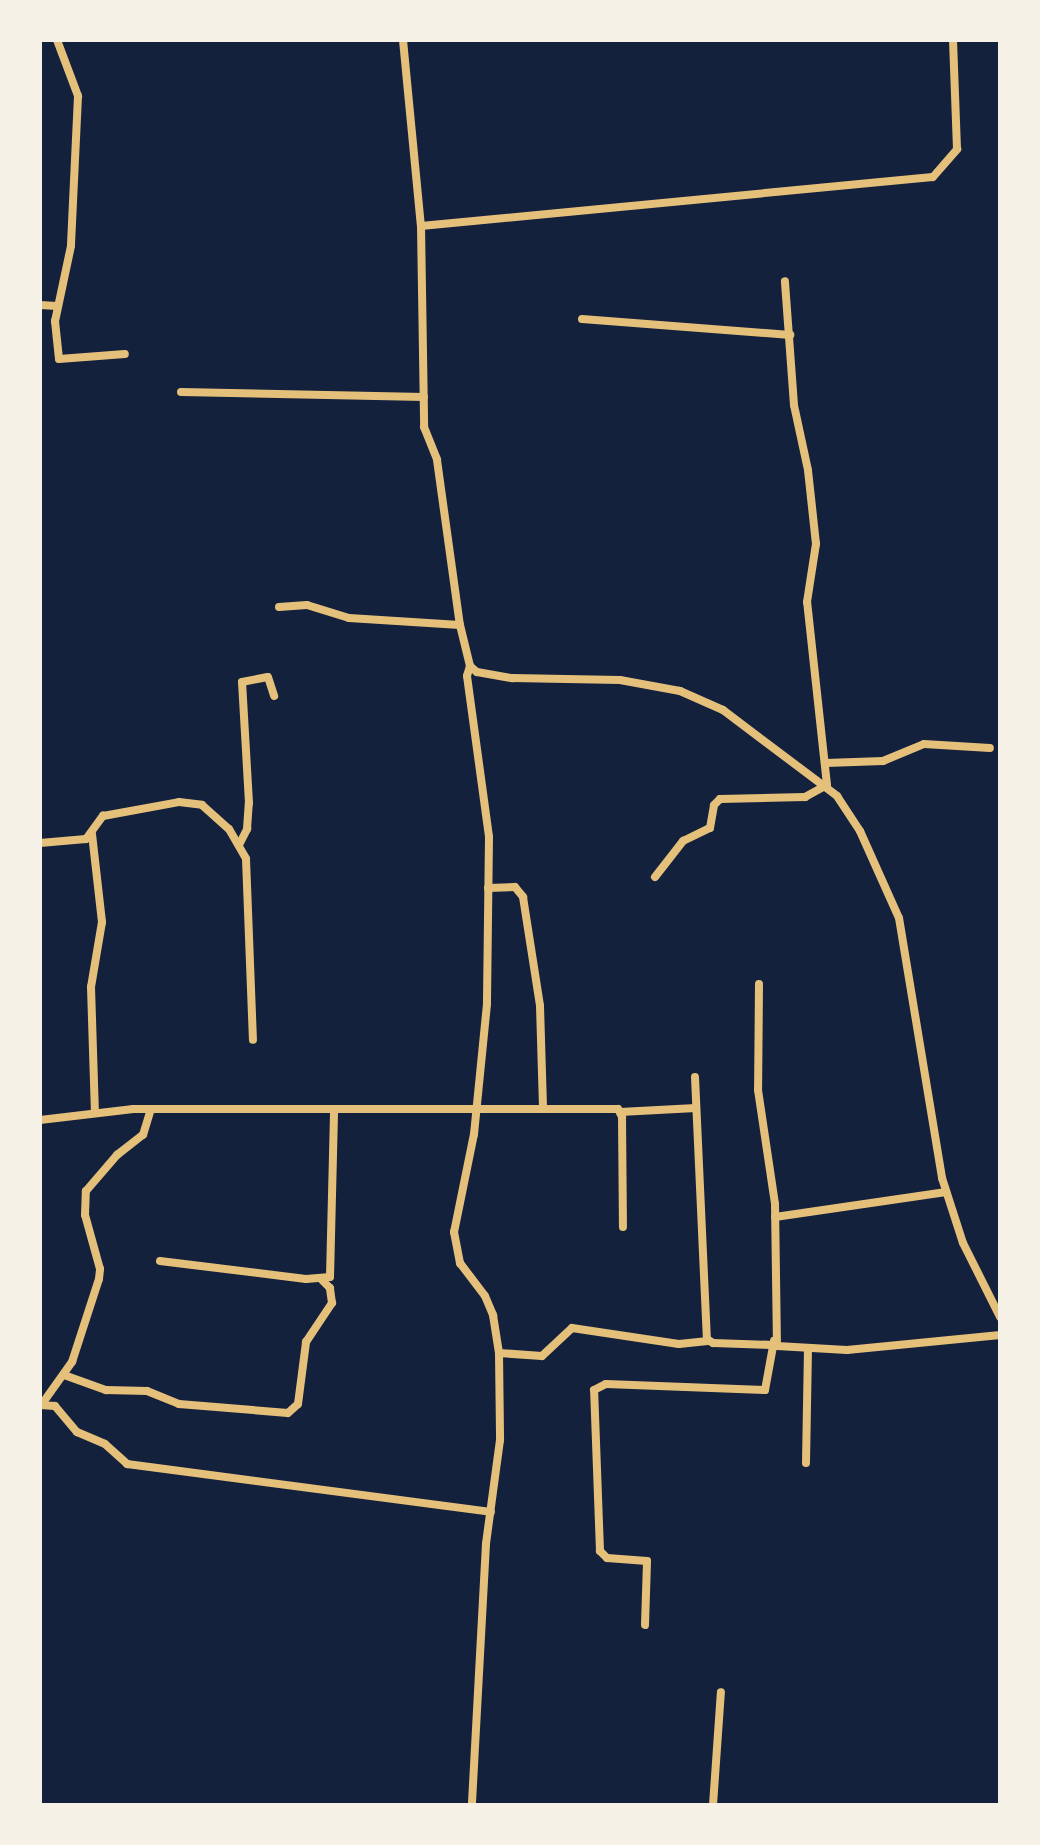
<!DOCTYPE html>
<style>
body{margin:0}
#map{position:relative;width:1040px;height:1845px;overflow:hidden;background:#14213d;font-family:Georgia,serif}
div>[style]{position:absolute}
.minor>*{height:8px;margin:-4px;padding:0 4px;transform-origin:4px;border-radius:4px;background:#e5c07b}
span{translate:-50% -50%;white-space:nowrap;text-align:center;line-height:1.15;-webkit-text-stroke:10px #f6f1e7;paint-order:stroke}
.frame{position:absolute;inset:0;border:42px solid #f6f1e7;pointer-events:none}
</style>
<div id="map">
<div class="minor">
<i style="left:57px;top:40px;width:60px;rotate:69.4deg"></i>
<i style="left:78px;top:96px;width:150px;rotate:92.7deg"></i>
<i style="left:71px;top:246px;width:77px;rotate:102deg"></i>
<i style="left:55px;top:321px;width:38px;rotate:84deg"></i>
<i style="left:59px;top:359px;width:66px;rotate:-4.3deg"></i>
<i style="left:403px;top:40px;width:187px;rotate:84.5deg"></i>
<i style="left:421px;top:226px;width:201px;rotate:89.1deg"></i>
<i style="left:424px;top:427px;width:35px;rotate:68deg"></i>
<i style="left:437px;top:460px;width:167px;rotate:82.1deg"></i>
<i style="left:460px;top:625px;width:42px;rotate:76.3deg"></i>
<i style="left:470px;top:666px;width:9px;rotate:41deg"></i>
<i style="left:477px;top:672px;width:36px;rotate:10deg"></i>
<i style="left:512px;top:678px;width:108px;rotate:1.1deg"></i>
<i style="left:620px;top:680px;width:61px;rotate:10.4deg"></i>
<i style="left:680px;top:691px;width:47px;rotate:23.8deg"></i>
<i style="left:723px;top:710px;width:143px;rotate:37deg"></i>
<i style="left:837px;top:796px;width:42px;rotate:56.7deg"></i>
<i style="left:860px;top:831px;width:95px;rotate:65.9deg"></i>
<i style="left:899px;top:918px;width:264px;rotate:80.6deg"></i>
<i style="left:942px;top:1178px;width:68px;rotate:72.1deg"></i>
<i style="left:963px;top:1243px;width:83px;rotate:63.4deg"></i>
<i style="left:421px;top:226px;width:514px;rotate:-5.47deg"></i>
<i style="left:933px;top:177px;width:37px;rotate:-49deg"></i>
<i style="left:957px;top:149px;width:109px;rotate:-92.1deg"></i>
<i style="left:40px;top:305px;width:17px;rotate:3deg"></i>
<i style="left:582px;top:319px;width:209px;rotate:4.4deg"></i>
<i style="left:181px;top:392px;width:243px;rotate:1.2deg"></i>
<i style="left:279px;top:607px;width:28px;rotate:-4deg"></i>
<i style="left:307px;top:605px;width:44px;rotate:17.2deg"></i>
<i style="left:349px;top:618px;width:111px;rotate:3.6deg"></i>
<i style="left:470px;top:666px;width:10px;rotate:107deg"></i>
<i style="left:467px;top:676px;width:162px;rotate:82.2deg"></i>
<i style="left:489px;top:837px;width:167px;rotate:90.7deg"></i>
<i style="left:487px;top:1004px;width:131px;rotate:95.7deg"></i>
<i style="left:474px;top:1134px;width:100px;rotate:101.5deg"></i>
<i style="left:454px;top:1232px;width:32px;rotate:79deg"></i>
<i style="left:460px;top:1263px;width:41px;rotate:52.9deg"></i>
<i style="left:485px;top:1296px;width:21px;rotate:67deg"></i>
<i style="left:493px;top:1315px;width:38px;rotate:81deg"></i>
<i style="left:499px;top:1353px;width:87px;rotate:89.3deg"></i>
<i style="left:500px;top:1440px;width:105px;rotate:97.7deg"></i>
<i style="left:486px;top:1544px;width:261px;rotate:93.1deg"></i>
<i style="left:826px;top:763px;width:57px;rotate:-2deg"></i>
<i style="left:883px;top:761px;width:44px;rotate:-22.5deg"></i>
<i style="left:924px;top:744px;width:66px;rotate:3.5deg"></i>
<i style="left:92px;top:834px;width:89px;rotate:83.5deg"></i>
<i style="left:102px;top:922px;width:66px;rotate:99.6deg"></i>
<i style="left:91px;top:987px;width:124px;rotate:88.2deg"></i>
<i style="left:40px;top:843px;width:46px;rotate:-5deg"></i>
<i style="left:86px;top:839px;width:29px;rotate:-54deg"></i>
<i style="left:103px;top:816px;width:77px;rotate:-10.4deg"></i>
<i style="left:179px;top:802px;width:23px;rotate:7deg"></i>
<i style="left:202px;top:805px;width:36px;rotate:42deg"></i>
<i style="left:229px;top:829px;width:34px;rotate:60deg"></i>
<i style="left:246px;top:859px;width:181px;rotate:87.8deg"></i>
<i style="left:240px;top:843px;width:16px;rotate:-63deg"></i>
<i style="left:247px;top:829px;width:26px;rotate:-86deg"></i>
<i style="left:249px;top:803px;width:121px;rotate:-93.3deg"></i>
<i style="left:242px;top:682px;width:26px;rotate:-11deg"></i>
<i style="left:268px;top:677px;width:20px;rotate:72deg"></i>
<i style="left:655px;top:877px;width:46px;rotate:-52.1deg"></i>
<i style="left:683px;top:841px;width:30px;rotate:-26deg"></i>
<i style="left:710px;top:828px;width:23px;rotate:-80deg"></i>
<i style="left:714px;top:805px;width:8px;rotate:-45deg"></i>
<i style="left:720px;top:799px;width:85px;rotate:-1.3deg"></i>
<i style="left:805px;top:797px;width:25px;rotate:-29deg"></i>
<i style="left:827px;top:785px;width:184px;rotate:-96.2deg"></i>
<i style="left:807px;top:602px;width:59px;rotate:-81.2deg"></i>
<i style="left:816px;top:544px;width:74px;rotate:-96.2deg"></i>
<i style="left:808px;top:470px;width:66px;rotate:-102.2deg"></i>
<i style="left:794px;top:405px;width:124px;rotate:-94.2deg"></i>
<i style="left:488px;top:888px;width:27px;rotate:-2deg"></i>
<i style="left:515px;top:887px;width:13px;rotate:51deg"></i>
<i style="left:523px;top:897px;width:110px;rotate:81.1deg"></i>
<i style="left:540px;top:1006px;width:103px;rotate:88.3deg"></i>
<i style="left:759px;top:984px;width:106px;rotate:90.5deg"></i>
<i style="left:758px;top:1090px;width:115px;rotate:81.5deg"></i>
<i style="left:775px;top:1204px;width:142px;rotate:89.2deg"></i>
<i style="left:777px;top:1346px;width:70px;rotate:3.3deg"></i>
<i style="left:847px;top:1350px;width:154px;rotate:-5.6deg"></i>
<i style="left:695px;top:1077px;width:262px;rotate:87.4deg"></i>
<i style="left:707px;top:1339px;width:7px;rotate:34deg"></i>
<i style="left:713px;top:1343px;width:61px;rotate:1.9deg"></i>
<i style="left:620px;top:1112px;width:76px;rotate:-3deg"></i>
<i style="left:40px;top:1120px;width:94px;rotate:-6.7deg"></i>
<i style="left:133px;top:1109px;width:485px"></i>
<i style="left:618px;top:1109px;width:9px;rotate:63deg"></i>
<i style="left:622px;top:1117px;width:110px;rotate:89.5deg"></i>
<i style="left:775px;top:1217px;width:173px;rotate:-8.3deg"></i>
<i style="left:160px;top:1261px;width:147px;rotate:7deg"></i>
<i style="left:306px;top:1279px;width:24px;rotate:-5deg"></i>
<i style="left:330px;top:1277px;width:165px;rotate:-88.6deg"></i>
<i style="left:499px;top:1353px;width:43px;rotate:4deg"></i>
<i style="left:542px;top:1356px;width:41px;rotate:-43deg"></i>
<i style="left:572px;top:1328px;width:108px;rotate:8.5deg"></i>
<i style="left:679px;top:1344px;width:29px;rotate:-6deg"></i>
<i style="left:64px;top:1375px;width:45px;rotate:19.7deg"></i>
<i style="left:106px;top:1390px;width:41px;rotate:1.4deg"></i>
<i style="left:147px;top:1391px;width:35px;rotate:22deg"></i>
<i style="left:179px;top:1404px;width:109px;rotate:4.7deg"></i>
<i style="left:288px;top:1413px;width:13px;rotate:-42deg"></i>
<i style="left:298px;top:1404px;width:63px;rotate:-82.6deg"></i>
<i style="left:306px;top:1342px;width:47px;rotate:-56.3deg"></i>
<i style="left:332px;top:1303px;width:15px;rotate:-98deg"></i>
<i style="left:330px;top:1288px;width:11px;rotate:-135deg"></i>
<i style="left:42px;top:1404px;width:52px;rotate:-54.5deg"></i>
<i style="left:72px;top:1362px;width:87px;rotate:-72deg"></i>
<i style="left:99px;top:1279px;width:10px;rotate:-84deg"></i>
<i style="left:100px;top:1269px;width:56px;rotate:-105.5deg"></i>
<i style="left:85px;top:1215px;width:24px;rotate:-88deg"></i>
<i style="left:86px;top:1191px;width:48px;rotate:-49.3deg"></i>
<i style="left:117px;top:1155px;width:33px;rotate:-38deg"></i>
<i style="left:143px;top:1135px;width:27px;rotate:-73deg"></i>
<i style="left:40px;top:1405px;width:15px;rotate:4deg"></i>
<i style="left:55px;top:1406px;width:34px;rotate:50deg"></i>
<i style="left:77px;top:1432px;width:30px;rotate:23deg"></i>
<i style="left:105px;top:1444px;width:30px;rotate:42deg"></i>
<i style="left:127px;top:1464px;width:367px;rotate:7.5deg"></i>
<i style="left:806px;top:1463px;width:114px;rotate:-89deg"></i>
<i style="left:645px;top:1625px;width:64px;rotate:-88.2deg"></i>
<i style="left:647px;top:1561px;width:40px;rotate:-175.7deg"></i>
<i style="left:607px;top:1558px;width:10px;rotate:-135deg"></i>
<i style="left:600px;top:1551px;width:161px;rotate:-92.1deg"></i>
<i style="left:594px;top:1390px;width:13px;rotate:-27deg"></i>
<i style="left:606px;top:1384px;width:159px;rotate:2.2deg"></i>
<i style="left:765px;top:1390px;width:50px;rotate:-79.6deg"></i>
<i style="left:713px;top:1805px;width:113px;rotate:-86deg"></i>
</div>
<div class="frame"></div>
</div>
